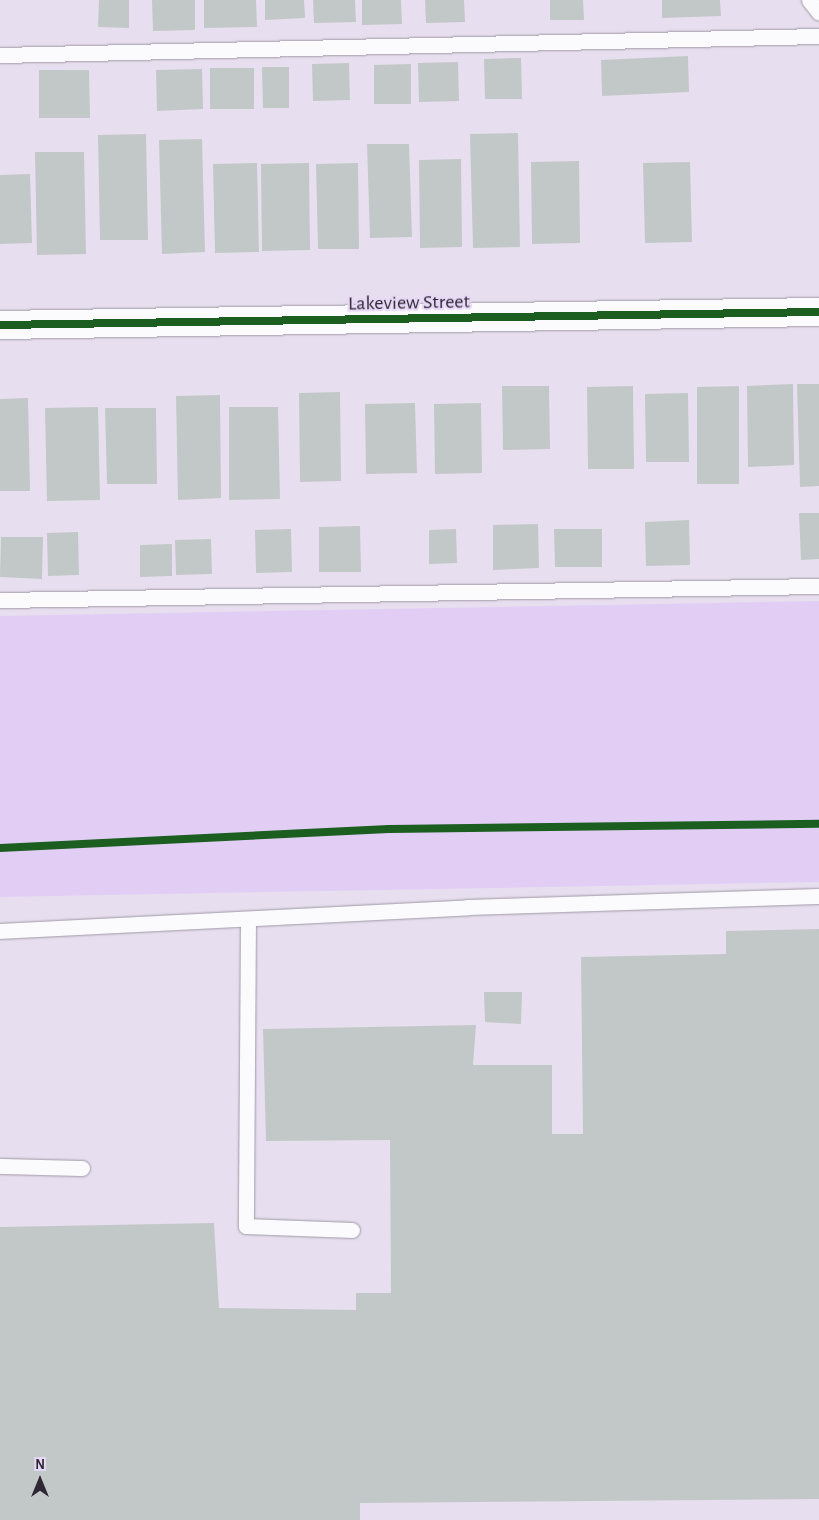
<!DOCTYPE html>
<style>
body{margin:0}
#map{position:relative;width:819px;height:1520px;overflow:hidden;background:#e7dfef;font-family:"Alegreya Sans",sans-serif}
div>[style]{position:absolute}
.green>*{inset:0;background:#e2cef5}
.building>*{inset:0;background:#c2c8c7}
.roads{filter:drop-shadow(0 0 1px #a099a6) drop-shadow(0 0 1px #a099a6)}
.service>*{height:15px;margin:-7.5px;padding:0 7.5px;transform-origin:7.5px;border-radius:7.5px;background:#fbfafd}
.minor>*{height:28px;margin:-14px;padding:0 14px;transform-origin:14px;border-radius:14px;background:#fbfafd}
.cycleway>*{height:8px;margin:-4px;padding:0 4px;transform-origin:4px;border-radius:4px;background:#1b5e20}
span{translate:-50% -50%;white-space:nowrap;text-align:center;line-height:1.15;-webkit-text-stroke:4.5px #e7d8f6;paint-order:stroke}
.street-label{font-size:20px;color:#2e2834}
.north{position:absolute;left:15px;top:1455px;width:50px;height:50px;-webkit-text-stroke:4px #e7d8f6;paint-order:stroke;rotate:0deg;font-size:14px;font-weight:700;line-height:20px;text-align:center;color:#2e2834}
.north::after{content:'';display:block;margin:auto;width:18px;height:22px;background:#2e2834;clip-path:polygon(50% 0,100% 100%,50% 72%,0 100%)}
</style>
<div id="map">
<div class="green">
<i style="clip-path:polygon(819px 601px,819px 882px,0 897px,0 616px)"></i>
</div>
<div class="building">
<i style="clip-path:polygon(99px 0,129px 0,129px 28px,98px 27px)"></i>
<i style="clip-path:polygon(152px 0,195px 0,195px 30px,153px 31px)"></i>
<i style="clip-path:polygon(204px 0,256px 0,257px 27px,204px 28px)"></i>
<i style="clip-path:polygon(265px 0,304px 0,305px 18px,265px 20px)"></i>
<i style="clip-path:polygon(313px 0,355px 0,356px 22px,314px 23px)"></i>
<i style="clip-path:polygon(362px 0,401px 0,402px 24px,362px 25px)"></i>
<i style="clip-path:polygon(425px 0,464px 0,465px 22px,426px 23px)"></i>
<i style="clip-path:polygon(550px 0,583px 0,584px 20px,550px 20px)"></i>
<i style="clip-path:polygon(662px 0,720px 0,721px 16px,662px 18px)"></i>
<i style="clip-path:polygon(688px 56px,689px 92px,602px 96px,601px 60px)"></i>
<i style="clip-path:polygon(521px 58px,522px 99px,485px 99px,484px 59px)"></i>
<i style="clip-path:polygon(458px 62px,459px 101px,419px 102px,418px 63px)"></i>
<i style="clip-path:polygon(349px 63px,350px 100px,313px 101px,312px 64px)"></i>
<i style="clip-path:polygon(411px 64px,411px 104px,374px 104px,374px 65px)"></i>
<i style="clip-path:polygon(262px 67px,289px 67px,289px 108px,263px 108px)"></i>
<i style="clip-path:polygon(210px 68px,254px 68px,254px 109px,210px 109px)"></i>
<i style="clip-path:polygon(202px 69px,203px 109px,157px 111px,156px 70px)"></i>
<i style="clip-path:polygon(39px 70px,89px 70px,90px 118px,39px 118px)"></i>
<i style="clip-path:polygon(518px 133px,520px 247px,473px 248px,470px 134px)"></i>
<i style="clip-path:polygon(146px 134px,148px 240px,100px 240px,98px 135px)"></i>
<i style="clip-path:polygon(202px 139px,205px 252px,162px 254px,159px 140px)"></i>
<i style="clip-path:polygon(367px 144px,409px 144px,412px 237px,370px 238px)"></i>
<i style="clip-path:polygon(35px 152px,84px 152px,86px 254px,37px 255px)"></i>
<i style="clip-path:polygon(461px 159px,462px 247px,420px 248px,419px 160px)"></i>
<i style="clip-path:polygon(579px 161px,580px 243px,532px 244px,531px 162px)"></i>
<i style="clip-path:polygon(690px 162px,692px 242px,645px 243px,643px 163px)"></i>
<i style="clip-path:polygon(257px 163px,259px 252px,215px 253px,213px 164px)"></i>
<i style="clip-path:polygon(309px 163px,310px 250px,262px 251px,261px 164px)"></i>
<i style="clip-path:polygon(358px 163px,359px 249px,318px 249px,316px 164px)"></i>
<i style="clip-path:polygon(30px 174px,32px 243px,0 244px,0 175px)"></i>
<i style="clip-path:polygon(793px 384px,794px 465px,748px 467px,747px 386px)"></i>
<i style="clip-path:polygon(797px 384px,819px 384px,819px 486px,800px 487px)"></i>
<i style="clip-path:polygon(502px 386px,549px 386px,550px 449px,503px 450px)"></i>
<i style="clip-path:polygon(633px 386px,634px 469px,588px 469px,587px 387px)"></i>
<i style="clip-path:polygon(739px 386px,739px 484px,697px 484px,697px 387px)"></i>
<i style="clip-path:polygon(340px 392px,341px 481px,300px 482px,299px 393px)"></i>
<i style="clip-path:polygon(688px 393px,689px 462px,646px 462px,645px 394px)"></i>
<i style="clip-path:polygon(220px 395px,221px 498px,178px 500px,176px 396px)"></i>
<i style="clip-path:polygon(28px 398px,30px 491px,0 491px,0 399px)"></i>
<i style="clip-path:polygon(415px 403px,417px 473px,366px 474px,365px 404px)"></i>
<i style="clip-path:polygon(481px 403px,482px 473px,435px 474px,434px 404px)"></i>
<i style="clip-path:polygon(98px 407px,100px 500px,47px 501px,45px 408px)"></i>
<i style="clip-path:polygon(229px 407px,278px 407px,280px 499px,229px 500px)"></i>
<i style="clip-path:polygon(105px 408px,156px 408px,157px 484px,107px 484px)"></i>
<i style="clip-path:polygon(799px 513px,819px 513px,819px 559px,801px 560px)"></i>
<i style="clip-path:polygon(689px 520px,690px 565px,646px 566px,645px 522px)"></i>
<i style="clip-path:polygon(538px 524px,539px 568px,493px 570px,493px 525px)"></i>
<i style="clip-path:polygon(360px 526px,361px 572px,319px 572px,319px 527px)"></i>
<i style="clip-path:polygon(291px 529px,292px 572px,256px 573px,255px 530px)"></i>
<i style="clip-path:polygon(456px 529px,457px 563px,429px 564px,429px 530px)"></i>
<i style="clip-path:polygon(554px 529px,602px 529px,602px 567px,555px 567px)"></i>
<i style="clip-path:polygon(78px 532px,79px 575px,48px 576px,47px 533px)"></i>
<i style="clip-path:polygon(1px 537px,43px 537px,42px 579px,0 577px)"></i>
<i style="clip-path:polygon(211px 539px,212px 574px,176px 575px,175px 540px)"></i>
<i style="clip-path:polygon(172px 544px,172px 576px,140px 577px,140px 545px)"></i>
<i style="clip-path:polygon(819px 929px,819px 1499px,360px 1503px,360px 1520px,0 1520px,0 1227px,214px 1223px,219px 1308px,356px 1310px,356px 1293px,391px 1293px,390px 1140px,266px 1141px,263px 1029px,476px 1025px,473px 1065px,552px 1065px,552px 1134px,583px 1134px,581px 957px,726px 954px,726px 931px)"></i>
<i style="clip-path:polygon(484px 992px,522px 992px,521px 1024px,485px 1022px)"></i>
</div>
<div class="roads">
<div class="service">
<i style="left:809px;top:0;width:16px;rotate:52deg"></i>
<i style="left:0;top:55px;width:819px;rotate:-1.33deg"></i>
<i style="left:0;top:600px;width:819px;rotate:-0.98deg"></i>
<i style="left:248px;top:919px;width:307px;rotate:90.4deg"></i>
<i style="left:246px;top:1226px;width:106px;rotate:2.2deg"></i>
<i style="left:0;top:931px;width:468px;rotate:-2.9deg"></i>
<i style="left:467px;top:907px;width:352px;rotate:-1.8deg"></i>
<i style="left:0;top:1166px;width:82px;rotate:1.4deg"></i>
</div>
<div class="minor">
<i style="left:0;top:325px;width:819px;rotate:-0.91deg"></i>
</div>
</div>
<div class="cycleway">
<i style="left:0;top:325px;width:819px;rotate:-0.91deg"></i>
<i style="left:0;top:848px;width:389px;rotate:-2.8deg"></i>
<i style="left:389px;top:829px;width:430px;rotate:-0.7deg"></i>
</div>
<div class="street-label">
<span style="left:409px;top:303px;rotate:-1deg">Lakeview Street</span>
</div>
<div class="north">N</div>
</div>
